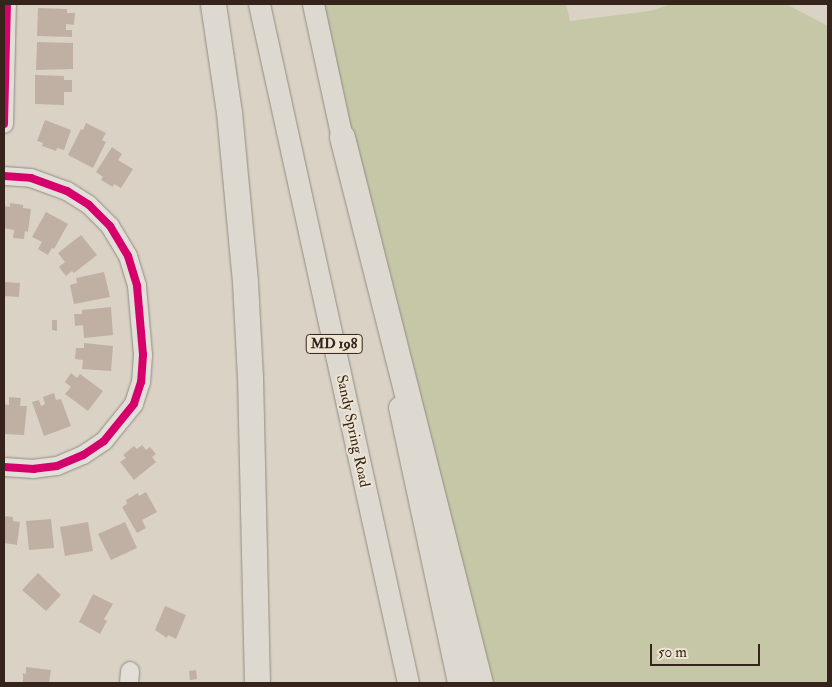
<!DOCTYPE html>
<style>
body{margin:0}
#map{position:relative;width:832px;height:687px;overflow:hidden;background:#dad2c4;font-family:"IM FELL Double Pica",serif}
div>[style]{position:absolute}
.green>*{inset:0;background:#c6c7a7}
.building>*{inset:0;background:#c0b0a4}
.roads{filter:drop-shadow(0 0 1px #928c83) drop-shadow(0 0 1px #928c83)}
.minor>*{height:18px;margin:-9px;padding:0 9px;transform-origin:9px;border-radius:9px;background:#e2dfd8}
.major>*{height:21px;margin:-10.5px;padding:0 10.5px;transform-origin:10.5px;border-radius:10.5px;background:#ddd9d1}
.highway>*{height:25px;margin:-12.5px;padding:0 12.5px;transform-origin:12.5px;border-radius:12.5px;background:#ddd9d1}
.cycleway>*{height:8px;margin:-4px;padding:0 4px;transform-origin:4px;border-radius:4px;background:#d6006c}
span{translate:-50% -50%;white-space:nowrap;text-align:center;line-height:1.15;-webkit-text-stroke:4px #ede4d2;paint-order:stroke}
.shield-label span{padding:1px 4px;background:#ede4d2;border:1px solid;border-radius:4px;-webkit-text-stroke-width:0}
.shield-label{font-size:14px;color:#35231c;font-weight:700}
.street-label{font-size:15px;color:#35231c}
.frame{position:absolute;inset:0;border:5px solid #35231c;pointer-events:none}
.scale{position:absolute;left:650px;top:644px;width:110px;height:22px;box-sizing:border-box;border:2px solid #35231c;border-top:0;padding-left:6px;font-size:15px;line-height:18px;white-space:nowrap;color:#35231c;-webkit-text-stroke:4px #ede4d2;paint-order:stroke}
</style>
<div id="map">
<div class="green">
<i style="clip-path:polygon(313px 4px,566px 4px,570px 21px,650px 11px,671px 4px,786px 4px,828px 26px,828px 683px,480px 683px)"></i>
</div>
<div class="building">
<i style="clip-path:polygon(38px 8px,67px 9px,67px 13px,75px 13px,74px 25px,66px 24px,66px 30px,72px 30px,72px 37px,37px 36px)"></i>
<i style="clip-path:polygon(37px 42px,73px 43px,73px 69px,36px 70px)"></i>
<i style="clip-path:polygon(35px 75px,64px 76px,64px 80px,72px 80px,72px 92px,64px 92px,64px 105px,35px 104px)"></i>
<i style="clip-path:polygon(45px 120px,71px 130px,64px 150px,57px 148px,56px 151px,42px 146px,43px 143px,37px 141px)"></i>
<i style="clip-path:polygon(86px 123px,106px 133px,102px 140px,106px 142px,93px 168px,68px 155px,81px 129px,83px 130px)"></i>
<i style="clip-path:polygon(112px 147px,122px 154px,118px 160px,133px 169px,121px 188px,114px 184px,113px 187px,101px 180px,103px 177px,96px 172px)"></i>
<i style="clip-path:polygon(10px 203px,23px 205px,23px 208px,31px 209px,28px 232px,25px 231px,24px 239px,13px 238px,14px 230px,4px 228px,4px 206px,10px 207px)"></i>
<i style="clip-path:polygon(46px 212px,68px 224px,54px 249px,52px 248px,48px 255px,38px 249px,42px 242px,32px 237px)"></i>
<i style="clip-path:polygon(81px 235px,97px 255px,74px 273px,72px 271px,66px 276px,59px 267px,65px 262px,58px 253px)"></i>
<i style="clip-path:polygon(104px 272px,110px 297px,74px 304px,70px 285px,77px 283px,76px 278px)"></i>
<i style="clip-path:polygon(5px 282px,20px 283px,19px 297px,4px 296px)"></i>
<i style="clip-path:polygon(111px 307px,113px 335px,84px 338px,83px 325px,75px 326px,74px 314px,82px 314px,82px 310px)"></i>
<i style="clip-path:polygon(52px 320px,57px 320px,57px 331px,52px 330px)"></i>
<i style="clip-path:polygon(84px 343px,113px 346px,111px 371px,82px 369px,83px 360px,75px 359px,76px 348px,84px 348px)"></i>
<i style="clip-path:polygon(71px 373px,77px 378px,80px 374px,103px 391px,88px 411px,65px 394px,71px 387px,65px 382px)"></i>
<i style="clip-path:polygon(54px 393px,56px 400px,61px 399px,71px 426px,44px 436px,32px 402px,39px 400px,41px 406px,45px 404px,43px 397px)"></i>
<i style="clip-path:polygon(9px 397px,21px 398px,20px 406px,27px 406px,24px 435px,4px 434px,4px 404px,9px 405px)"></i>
<i style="clip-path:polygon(142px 445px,146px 450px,150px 447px,156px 454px,152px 457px,156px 462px,134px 480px,120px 462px,126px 458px,123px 455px,134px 446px,137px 449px)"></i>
<i style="clip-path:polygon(146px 492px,157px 512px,142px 520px,146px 528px,137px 533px,122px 507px,127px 504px,126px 500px,138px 493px,139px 496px)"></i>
<i style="clip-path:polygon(4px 516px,13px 517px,13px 521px,20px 522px,17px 545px,4px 543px)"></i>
<i style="clip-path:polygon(51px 519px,54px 548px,29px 550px,26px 521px)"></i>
<i style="clip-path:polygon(88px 522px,93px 551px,65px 556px,60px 527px)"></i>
<i style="clip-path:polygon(125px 522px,137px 548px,111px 560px,98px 534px)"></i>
<i style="clip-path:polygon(38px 573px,61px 595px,46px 611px,22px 590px)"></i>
<i style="clip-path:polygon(93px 594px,113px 604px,104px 619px,107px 621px,100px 634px,79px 622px)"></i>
<i style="clip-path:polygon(165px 606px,186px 615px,176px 639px,168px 635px,167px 638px,155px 630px)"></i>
<i style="clip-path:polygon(26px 667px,51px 670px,49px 683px,23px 683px,23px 673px,26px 674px)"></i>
<i style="clip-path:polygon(196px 670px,197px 679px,190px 680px,189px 671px)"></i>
</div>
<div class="roads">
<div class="minor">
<i style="left:4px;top:124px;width:120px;rotate:-88.6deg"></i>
<i style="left:4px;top:176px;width:27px;rotate:4deg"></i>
<i style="left:31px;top:178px;width:38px;rotate:20deg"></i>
<i style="left:67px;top:191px;width:26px;rotate:32deg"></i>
<i style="left:89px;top:205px;width:30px;rotate:45deg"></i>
<i style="left:110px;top:226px;width:35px;rotate:59deg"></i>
<i style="left:128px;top:256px;width:31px;rotate:73deg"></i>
<i style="left:137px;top:286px;width:69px;rotate:85deg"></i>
<i style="left:143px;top:355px;width:27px;rotate:94deg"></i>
<i style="left:141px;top:382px;width:23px;rotate:108deg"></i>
<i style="left:134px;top:404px;width:48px;rotate:129deg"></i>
<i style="left:104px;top:441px;width:25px;rotate:146deg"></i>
<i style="left:83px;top:455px;width:28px;rotate:157deg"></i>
<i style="left:57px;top:466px;width:23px;rotate:173deg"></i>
<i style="left:34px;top:469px;width:30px;rotate:-176deg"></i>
<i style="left:129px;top:683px;width:12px;rotate:-85deg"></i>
</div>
<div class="major">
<i style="left:259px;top:4px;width:695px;rotate:77.62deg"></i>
<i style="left:313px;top:4px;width:151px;rotate:77.8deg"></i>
<i style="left:399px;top:407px;width:282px;rotate:77.9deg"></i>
</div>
<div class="highway">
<i style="left:213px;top:4px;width:109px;rotate:81.6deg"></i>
<i style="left:229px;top:112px;width:171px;rotate:84.6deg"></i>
<i style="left:245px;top:282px;width:94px;rotate:87deg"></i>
<i style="left:250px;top:376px;width:307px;rotate:88.7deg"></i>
<i style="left:342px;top:137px;width:563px;rotate:75.82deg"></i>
</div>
</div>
<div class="cycleway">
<i style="left:4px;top:124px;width:120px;rotate:-88.6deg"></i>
<i style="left:4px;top:176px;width:27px;rotate:4deg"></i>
<i style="left:31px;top:178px;width:38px;rotate:20deg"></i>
<i style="left:67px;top:191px;width:26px;rotate:32deg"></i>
<i style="left:89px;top:205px;width:30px;rotate:45deg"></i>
<i style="left:110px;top:226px;width:35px;rotate:59deg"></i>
<i style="left:128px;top:256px;width:31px;rotate:73deg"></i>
<i style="left:137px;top:286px;width:69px;rotate:85deg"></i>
<i style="left:143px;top:355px;width:27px;rotate:94deg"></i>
<i style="left:141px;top:382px;width:23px;rotate:108deg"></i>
<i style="left:134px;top:404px;width:48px;rotate:129deg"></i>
<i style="left:104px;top:441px;width:25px;rotate:146deg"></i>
<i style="left:83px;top:455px;width:28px;rotate:157deg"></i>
<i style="left:57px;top:466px;width:23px;rotate:173deg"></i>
<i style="left:34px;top:469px;width:30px;rotate:-176deg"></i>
</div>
<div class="shield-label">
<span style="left:334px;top:344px">MD 198</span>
</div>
<div class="street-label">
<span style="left:353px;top:431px;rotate:78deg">Sandy Spring Road</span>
</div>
<div class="frame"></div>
<div class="scale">50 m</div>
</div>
